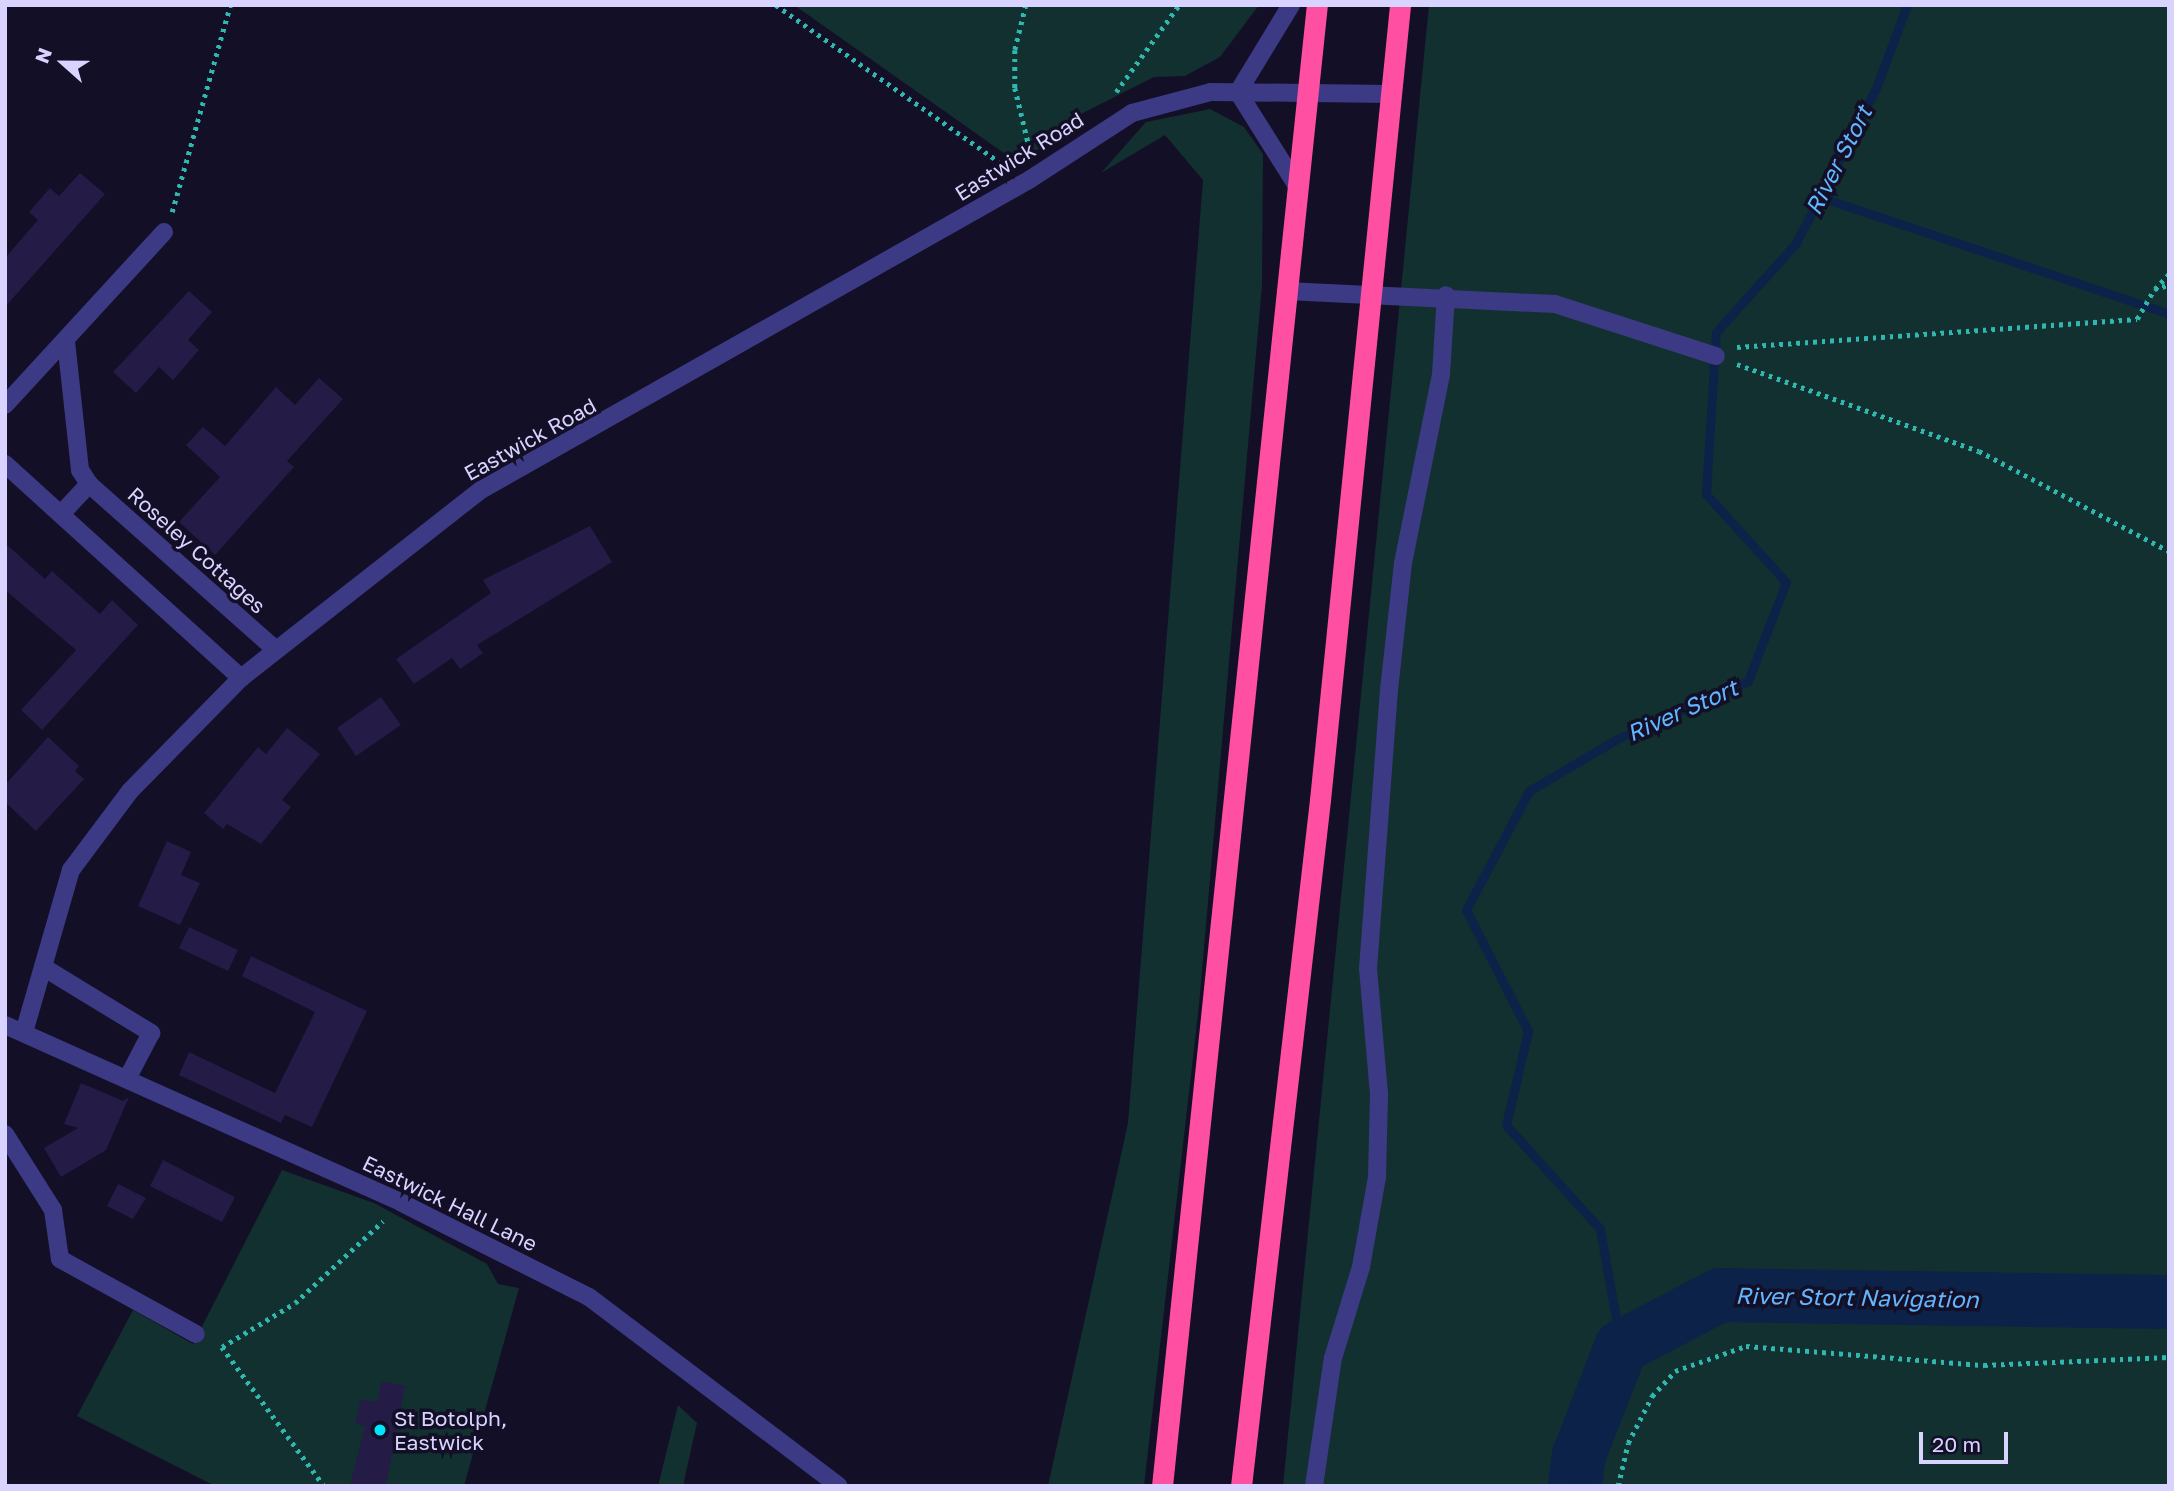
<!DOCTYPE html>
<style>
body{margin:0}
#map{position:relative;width:2174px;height:1491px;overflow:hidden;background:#130f26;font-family:"Golos Text",sans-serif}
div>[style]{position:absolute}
.green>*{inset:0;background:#12302f}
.stream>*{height:9px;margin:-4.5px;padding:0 4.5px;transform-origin:4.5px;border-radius:4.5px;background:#0c2248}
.river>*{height:54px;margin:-27px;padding:0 27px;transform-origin:27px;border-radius:27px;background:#0c2248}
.building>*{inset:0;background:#241b47}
.path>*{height:4.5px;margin-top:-2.25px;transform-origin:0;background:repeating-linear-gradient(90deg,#2fb8b0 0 3.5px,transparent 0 8.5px)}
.minor>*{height:18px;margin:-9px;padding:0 9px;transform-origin:9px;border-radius:9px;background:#3d3a85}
.highway>*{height:21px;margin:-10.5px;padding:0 10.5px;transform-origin:10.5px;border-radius:10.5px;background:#ff4fa3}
.dots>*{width:19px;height:19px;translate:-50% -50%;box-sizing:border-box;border:4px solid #130f26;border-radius:50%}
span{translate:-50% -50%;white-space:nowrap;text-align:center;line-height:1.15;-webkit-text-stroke:7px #130f26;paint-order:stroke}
.street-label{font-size:21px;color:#d9d4ff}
.poi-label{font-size:21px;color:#d9d4ff}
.left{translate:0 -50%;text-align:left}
.water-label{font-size:23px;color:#62b6ff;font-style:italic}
.frame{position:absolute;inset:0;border:7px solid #d9d4ff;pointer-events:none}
.north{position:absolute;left:28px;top:28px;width:70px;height:70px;-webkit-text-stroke:5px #130f26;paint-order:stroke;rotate:291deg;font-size:19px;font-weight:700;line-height:28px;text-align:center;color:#d9d4ff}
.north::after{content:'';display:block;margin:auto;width:24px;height:32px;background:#d9d4ff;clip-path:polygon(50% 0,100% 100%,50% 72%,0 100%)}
.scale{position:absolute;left:1919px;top:1432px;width:89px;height:32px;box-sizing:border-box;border:4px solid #d9d4ff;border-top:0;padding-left:9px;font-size:21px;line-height:24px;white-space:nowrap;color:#d9d4ff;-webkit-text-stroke:5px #130f26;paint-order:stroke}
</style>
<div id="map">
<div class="green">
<i style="clip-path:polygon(794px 5px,1259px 5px,1220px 57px,1185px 76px,1154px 77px,1079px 115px,1029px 157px,1008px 156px)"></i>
<i style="clip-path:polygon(1429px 5px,2169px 5px,2169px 1486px,1283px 1486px)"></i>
<i style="clip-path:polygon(1210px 109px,1244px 127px,1263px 154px,1262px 285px,1199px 1005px,1144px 1486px,1048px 1486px,1128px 1123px,1203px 180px,1165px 135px,1101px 173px,1146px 122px)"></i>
<i style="clip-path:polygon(282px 1170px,374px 1203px,487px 1264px,498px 1284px,519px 1288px,464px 1486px,215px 1486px,77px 1416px,133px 1310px,193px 1344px)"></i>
<i style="clip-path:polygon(678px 1405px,697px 1423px,683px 1486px,658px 1486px)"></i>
</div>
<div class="stream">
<i style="left:1820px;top:197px;width:368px;rotate:18.5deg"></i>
<i style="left:1621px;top:1347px;width:120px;rotate:-100.1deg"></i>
<i style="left:1600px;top:1229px;width:140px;rotate:-132.1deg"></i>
<i style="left:1506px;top:1125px;width:97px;rotate:-76.8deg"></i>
<i style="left:1528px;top:1031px;width:136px;rotate:-117.1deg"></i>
<i style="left:1466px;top:910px;width:135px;rotate:-62.1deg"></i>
<i style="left:1529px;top:791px;width:102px;rotate:-30.6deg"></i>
<i style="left:1617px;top:739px;width:143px;rotate:-23.9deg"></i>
<i style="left:1748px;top:681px;width:106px;rotate:-69deg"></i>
<i style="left:1786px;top:582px;width:119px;rotate:-132.3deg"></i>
<i style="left:1706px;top:494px;width:162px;rotate:-86.5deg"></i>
<i style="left:1716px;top:332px;width:120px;rotate:-48deg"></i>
<i style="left:1796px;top:243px;width:174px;rotate:-62.7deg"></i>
<i style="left:1876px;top:88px;width:89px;rotate:-69.5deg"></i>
</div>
<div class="river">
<i style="left:1575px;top:1486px;width:31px;rotate:-83deg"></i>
<i style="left:1579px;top:1455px;width:116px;rotate:-68.7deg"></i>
<i style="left:1621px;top:1347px;width:112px;rotate:-27.7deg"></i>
<i style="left:1720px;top:1295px;width:449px;rotate:0.9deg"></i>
</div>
<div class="building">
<i style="clip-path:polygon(80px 173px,105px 194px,5px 307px,5px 258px,38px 220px,29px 212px,50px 188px,59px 196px)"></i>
<i style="clip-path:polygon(189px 291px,212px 312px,188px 340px,199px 350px,173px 380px,159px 367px,136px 393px,113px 372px)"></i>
<i style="clip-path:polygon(319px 378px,343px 399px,287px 461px,294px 467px,215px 555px,179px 522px,220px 477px,186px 445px,203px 427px,225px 446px,276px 387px,295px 405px)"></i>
<i style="clip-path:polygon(590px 526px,612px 562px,477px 645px,483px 653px,460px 669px,452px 658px,414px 684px,396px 659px,491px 593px,483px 580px)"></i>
<i style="clip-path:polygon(5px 543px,45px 579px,52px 571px,100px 614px,112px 600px,138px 625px,42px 730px,21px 710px,76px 650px,5px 590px)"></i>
<i style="clip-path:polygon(381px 697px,401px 725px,356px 756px,337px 728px)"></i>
<i style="clip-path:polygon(287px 728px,320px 754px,282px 800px,291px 807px,261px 844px,227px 824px,223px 829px,204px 813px,258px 747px,266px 754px)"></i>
<i style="clip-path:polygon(48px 737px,79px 766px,75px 771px,84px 779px,36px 831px,5px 802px,5px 785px)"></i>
<i style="clip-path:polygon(167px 841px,191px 852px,181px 875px,200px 883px,180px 925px,138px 906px)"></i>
<i style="clip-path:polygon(189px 927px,238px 950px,228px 971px,179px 948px)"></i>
<i style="clip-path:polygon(251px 956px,367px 1011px,312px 1127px,285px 1115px,281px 1123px,179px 1075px,189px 1052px,275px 1093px,315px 1012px,242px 976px)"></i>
<i style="clip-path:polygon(81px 1083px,123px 1101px,129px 1097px,106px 1150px,61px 1177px,44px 1148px,78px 1128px,64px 1124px)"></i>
<i style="clip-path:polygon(163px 1160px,235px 1197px,222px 1222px,150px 1186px)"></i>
<i style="clip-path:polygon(118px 1184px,146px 1198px,133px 1219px,107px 1206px)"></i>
<i style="clip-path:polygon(382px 1381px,405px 1386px,386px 1486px,350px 1486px,365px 1426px,355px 1423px,361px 1399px,377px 1402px)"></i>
</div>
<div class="path">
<i style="left:776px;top:5px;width:280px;rotate:35.1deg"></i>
<i style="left:1026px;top:5px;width:46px;rotate:103.7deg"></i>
<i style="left:1015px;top:50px;width:38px;rotate:90deg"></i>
<i style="left:1015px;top:88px;width:64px;rotate:76.4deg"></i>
<i style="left:1116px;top:92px;width:107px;rotate:-54.1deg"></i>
<i style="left:172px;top:212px;width:215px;rotate:-74.3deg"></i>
<i style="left:2155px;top:289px;width:21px;rotate:-47deg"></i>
<i style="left:1737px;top:347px;width:401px;rotate:-4deg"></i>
<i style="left:2137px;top:319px;width:34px;rotate:-60deg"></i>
<i style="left:2154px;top:289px;width:16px;rotate:-15deg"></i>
<i style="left:1737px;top:364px;width:257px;rotate:19.8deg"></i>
<i style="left:1979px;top:451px;width:215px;rotate:27.8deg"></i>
<i style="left:222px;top:1347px;width:85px;rotate:-31.1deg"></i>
<i style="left:295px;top:1303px;width:120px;rotate:-43deg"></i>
<i style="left:222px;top:1347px;width:172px;rotate:53.7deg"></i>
<i style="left:1618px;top:1486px;width:44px;rotate:-76.9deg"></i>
<i style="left:1628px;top:1443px;width:53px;rotate:-62.9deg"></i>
<i style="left:1652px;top:1396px;width:34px;rotate:-47deg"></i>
<i style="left:1675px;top:1371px;width:75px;rotate:-19.4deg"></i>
<i style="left:1746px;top:1346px;width:239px;rotate:4.6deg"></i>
<i style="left:1984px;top:1365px;width:185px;rotate:-2.5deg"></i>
</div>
<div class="minor">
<i style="left:1291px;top:5px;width:102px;rotate:121.3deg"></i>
<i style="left:1238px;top:92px;width:111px;rotate:57.9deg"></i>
<i style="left:1287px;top:291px;width:268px;rotate:2.8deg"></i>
<i style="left:1555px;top:304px;width:169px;rotate:17.9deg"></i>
<i style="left:66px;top:341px;width:130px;rotate:83.8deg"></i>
<i style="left:80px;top:470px;width:17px;rotate:57deg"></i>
<i style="left:89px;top:484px;width:249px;rotate:41.6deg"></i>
<i style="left:5px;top:405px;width:235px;rotate:-47.4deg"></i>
<i style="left:5px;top:464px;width:319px;rotate:42.2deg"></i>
<i style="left:62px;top:513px;width:40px;rotate:-47deg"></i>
<i style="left:43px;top:967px;width:127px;rotate:31.4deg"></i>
<i style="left:151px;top:1033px;width:50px;rotate:117.6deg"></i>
<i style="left:5px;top:1025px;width:435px;rotate:24.1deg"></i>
<i style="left:402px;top:1203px;width:209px;rotate:26.7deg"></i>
<i style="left:589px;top:1297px;width:313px;rotate:37.1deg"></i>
<i style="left:25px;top:1029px;width:166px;rotate:-73.9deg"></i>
<i style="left:71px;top:870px;width:99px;rotate:-53.2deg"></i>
<i style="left:130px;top:791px;width:158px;rotate:-45.5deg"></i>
<i style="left:241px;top:678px;width:305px;rotate:-38.1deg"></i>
<i style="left:481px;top:490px;width:630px;rotate:-29.5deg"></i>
<i style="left:1029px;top:180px;width:123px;rotate:-33deg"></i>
<i style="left:1132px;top:113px;width:82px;rotate:-14.9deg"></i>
<i style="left:1211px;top:92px;width:180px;rotate:0.6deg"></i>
<i style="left:5px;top:1134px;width:90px;rotate:57.7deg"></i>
<i style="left:53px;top:1210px;width:49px;rotate:81.9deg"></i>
<i style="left:60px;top:1259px;width:155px;rotate:28.9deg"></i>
<i style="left:1314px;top:1486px;width:129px;rotate:-81.6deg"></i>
<i style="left:1333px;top:1358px;width:95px;rotate:-72.9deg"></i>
<i style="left:1361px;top:1267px;width:91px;rotate:-79.9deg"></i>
<i style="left:1377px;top:1177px;width:83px;rotate:-88.6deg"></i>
<i style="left:1379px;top:1094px;width:125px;rotate:-95deg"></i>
<i style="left:1368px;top:969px;width:280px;rotate:-85.7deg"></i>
<i style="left:1389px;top:690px;width:128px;rotate:-83.7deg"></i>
<i style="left:1403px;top:563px;width:193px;rotate:-78.6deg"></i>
<i style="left:1441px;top:374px;width:79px;rotate:-86.4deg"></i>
</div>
<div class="highway">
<i style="left:1162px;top:1486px;width:1489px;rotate:-84.03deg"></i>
<i style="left:1241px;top:1486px;width:691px;rotate:-83.43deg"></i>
<i style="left:1320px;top:800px;width:799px;rotate:-84.25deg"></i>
</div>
<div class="dots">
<i style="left:380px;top:1430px;background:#00e5ff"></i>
</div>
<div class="street-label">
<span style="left:1019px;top:156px;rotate:-32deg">Eastwick Road</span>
<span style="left:530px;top:439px;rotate:-29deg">Eastwick Road</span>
<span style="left:197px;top:550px;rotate:42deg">Roseley Cottages</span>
<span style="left:450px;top:1203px;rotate:26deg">Eastwick Hall Lane</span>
</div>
<div class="poi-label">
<span class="left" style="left:394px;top:1430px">St Botolph,<br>Eastwick</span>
</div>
<div class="water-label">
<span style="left:1838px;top:160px;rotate:-63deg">River Stort</span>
<span style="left:1682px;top:710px;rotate:-24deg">River Stort</span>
<span style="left:1857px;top:1297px;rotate:1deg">River Stort Navigation</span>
</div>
<div class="frame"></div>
<div class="north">N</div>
<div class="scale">20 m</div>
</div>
